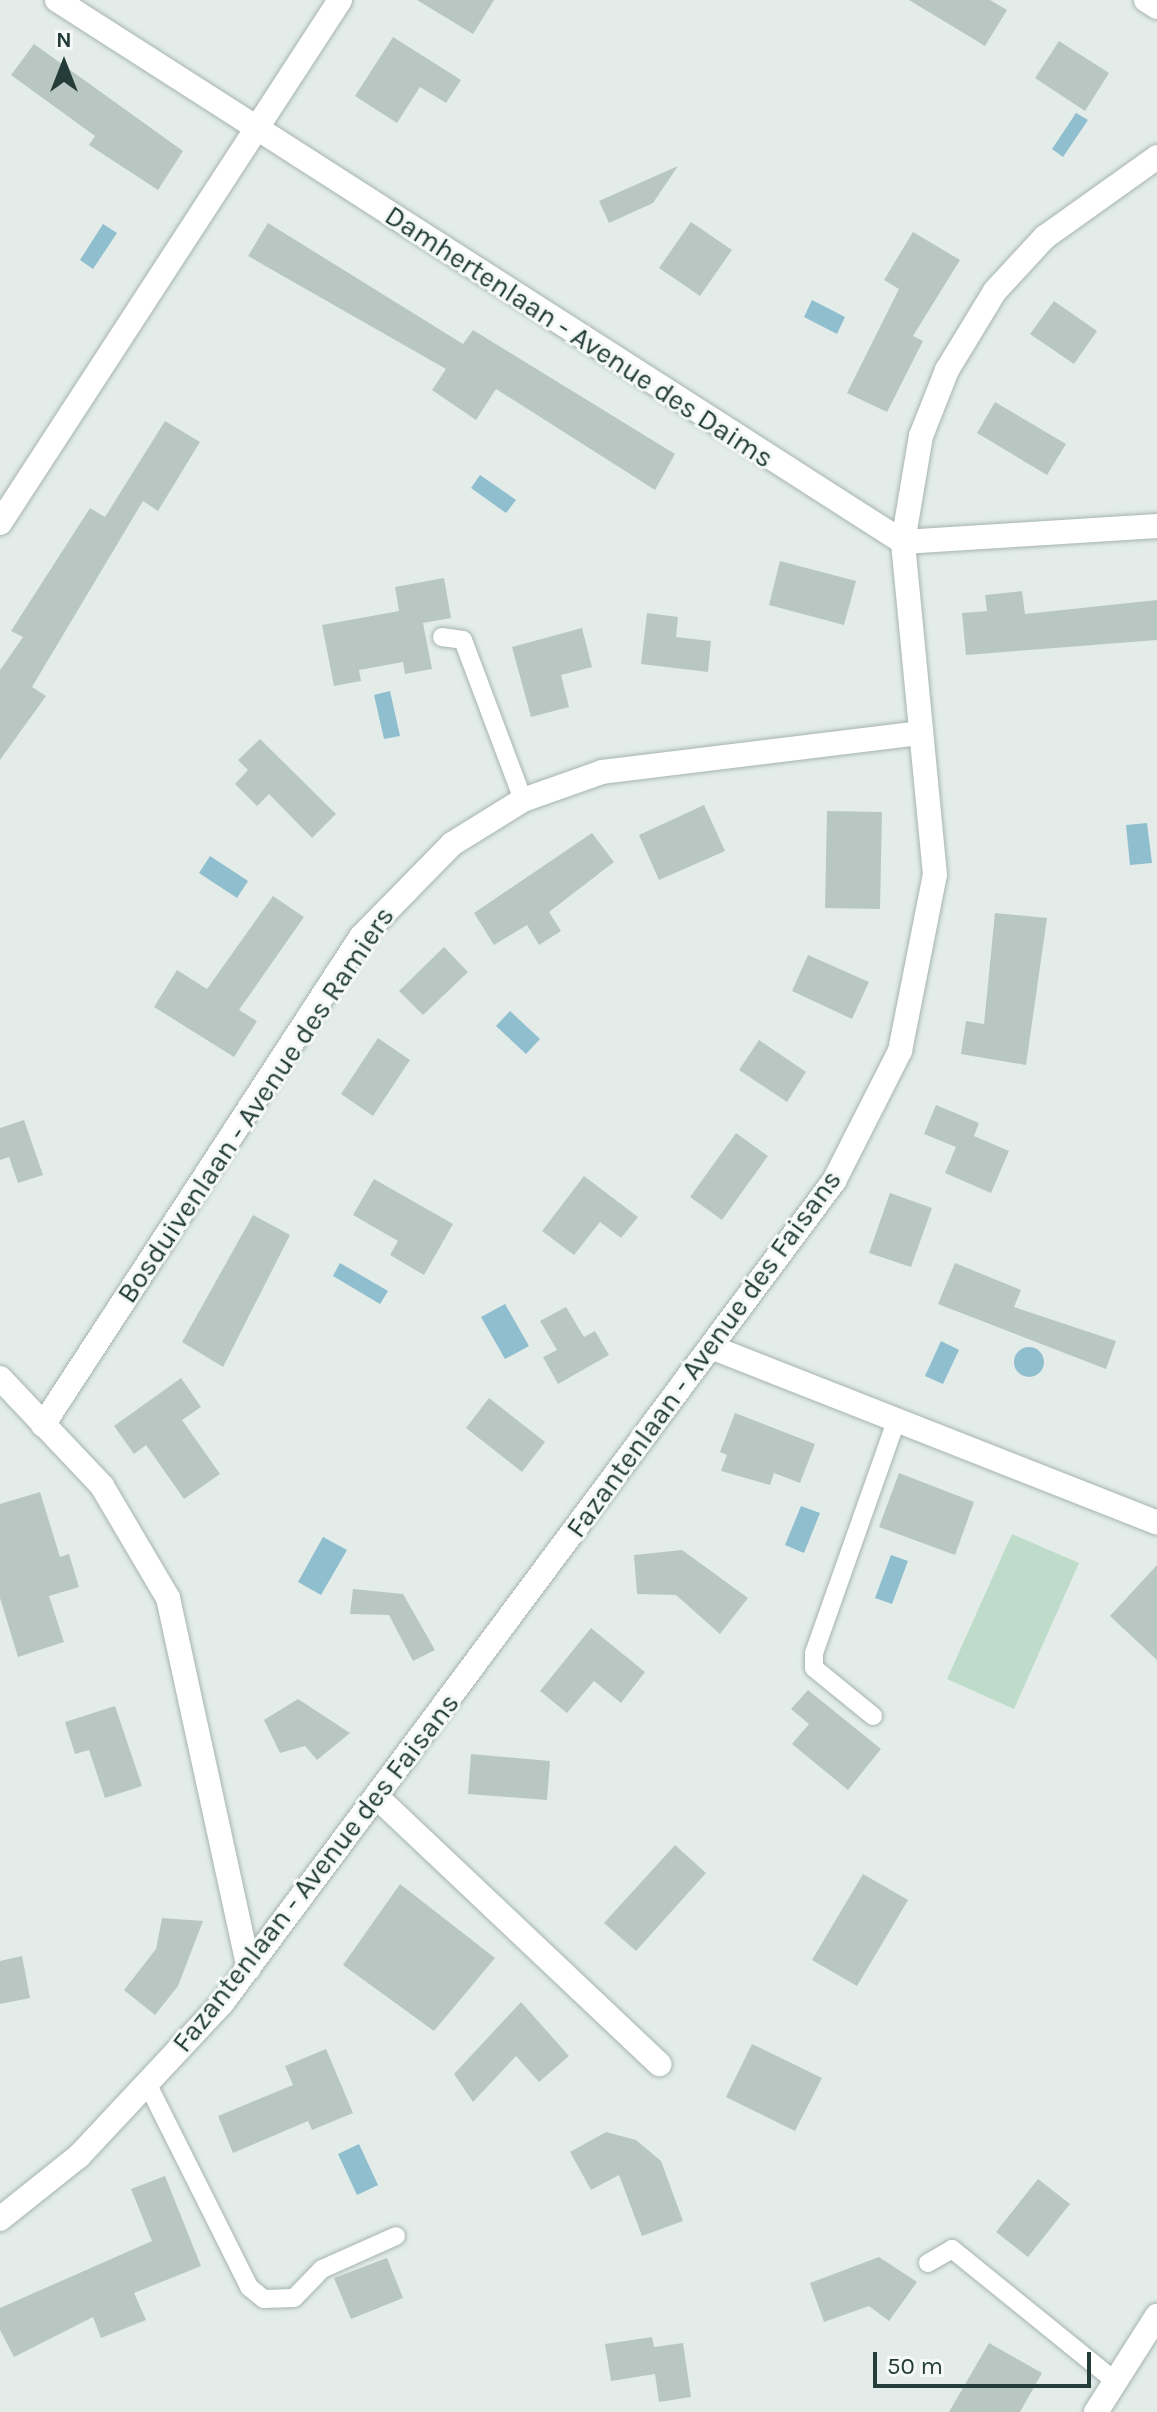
<!DOCTYPE html>
<style>
body{margin:0}
#map{position:relative;width:1157px;height:2412px;overflow:hidden;background:#e3ece9;font-family:Karla,sans-serif}
div>[style]{position:absolute}
.green>*{inset:0;background:#bedcc9}
.water>*{inset:0;background:#8fbece}
.round{border-radius:50%}
.building>*{inset:0;background:#b9c7c2}
.roads{filter:drop-shadow(0 0 2px #a6b4b0) drop-shadow(0 0 2px #a6b4b0)}
.lane>*{height:18px;margin:-9px;padding:0 9px;transform-origin:9px;border-radius:9px;background:#fff}
.street>*{height:24px;margin:-12px;padding:0 12px;transform-origin:12px;border-radius:12px;background:#fff}
span{translate:-50% -50%;white-space:nowrap;text-align:center;line-height:1.15;-webkit-text-stroke:6px #f4f9f7;paint-order:stroke}
.street-label{font-size:28px;color:#243d38}
.north{position:absolute;left:24px;top:24px;width:80px;height:80px;-webkit-text-stroke:6px #f4f9f7;paint-order:stroke;rotate:0deg;font-size:22px;font-weight:700;line-height:32px;text-align:center;color:#243d38}
.north::after{content:'';display:block;margin:auto;width:28px;height:36px;background:#243d38;clip-path:polygon(50% 0,100% 100%,50% 72%,0 100%)}
.scale{position:absolute;left:873px;top:2352px;width:218px;height:36px;box-sizing:border-box;border:4px solid #243d38;border-top:0;padding-left:10px;font-size:24px;line-height:28px;white-space:nowrap;color:#243d38;-webkit-text-stroke:6px #f4f9f7;paint-order:stroke}
</style>
<div id="map">
<div class="green">
<i style="clip-path:polygon(1012px 1534px,1079px 1563px,1014px 1709px,947px 1679px)"></i>
</div>
<div class="water">
<i style="clip-path:polygon(1076px 113px,1088px 120px,1063px 157px,1052px 149px)"></i>
<i style="clip-path:polygon(103px 224px,117px 233px,93px 269px,80px 260px)"></i>
<i style="clip-path:polygon(812px 300px,845px 317px,837px 334px,804px 317px)"></i>
<i style="clip-path:polygon(480px 475px,516px 500px,506px 513px,471px 488px)"></i>
<i style="clip-path:polygon(390px 691px,400px 736px,384px 739px,374px 695px)"></i>
<i style="clip-path:polygon(1147px 823px,1152px 863px,1130px 865px,1126px 825px)"></i>
<i style="clip-path:polygon(210px 856px,248px 881px,237px 898px,199px 873px)"></i>
<i style="clip-path:polygon(510px 1011px,540px 1039px,526px 1054px,496px 1026px)"></i>
<i style="clip-path:polygon(340px 1263px,388px 1291px,380px 1304px,333px 1276px)"></i>
<i style="clip-path:polygon(505px 1304px,529px 1346px,505px 1359px,481px 1317px)"></i>
<i style="clip-path:polygon(941px 1341px,959px 1350px,943px 1384px,925px 1376px)"></i>
<i class="round" style="left:1014px;top:1347px;width:30px;height:30px"></i>
<i style="clip-path:polygon(801px 1506px,820px 1513px,804px 1553px,785px 1545px)"></i>
<i style="clip-path:polygon(323px 1537px,347px 1550px,321px 1595px,298px 1582px)"></i>
<i style="clip-path:polygon(891px 1555px,908px 1561px,892px 1604px,875px 1598px)"></i>
<i style="clip-path:polygon(359px 2144px,378px 2185px,357px 2195px,338px 2154px)"></i>
</div>
<div class="building">
<i style="clip-path:polygon(417px 0,494px 0,473px 34px)"></i>
<i style="clip-path:polygon(909px 0,990px 0,1007px 10px,985px 46px)"></i>
<i style="clip-path:polygon(393px 37px,461px 80px,446px 103px,420px 87px,397px 123px,355px 96px)"></i>
<i style="clip-path:polygon(1059px 41px,1109px 73px,1085px 111px,1035px 78px)"></i>
<i style="clip-path:polygon(34px 44px,183px 151px,158px 190px,89px 145px,95px 136px,11px 75px)"></i>
<i style="clip-path:polygon(678px 166px,653px 203px,609px 223px,599px 201px)"></i>
<i style="clip-path:polygon(691px 222px,732px 250px,700px 296px,659px 268px)"></i>
<i style="clip-path:polygon(268px 223px,463px 344px,473px 330px,675px 454px,655px 490px,496px 389px,476px 420px,432px 390px,446px 369px,248px 256px)"></i>
<i style="clip-path:polygon(913px 232px,960px 260px,913px 336px,923px 341px,887px 412px,847px 393px,899px 289px,884px 280px)"></i>
<i style="clip-path:polygon(1054px 301px,1097px 331px,1074px 364px,1030px 334px)"></i>
<i style="clip-path:polygon(995px 402px,1066px 444px,1047px 475px,977px 433px)"></i>
<i style="clip-path:polygon(165px 421px,200px 442px,158px 511px,143px 501px,32px 687px,46px 696px,0 760px,0 670px,23px 637px,11px 631px,90px 508px,105px 517px)"></i>
<i style="clip-path:polygon(780px 561px,856px 581px,844px 625px,769px 605px)"></i>
<i style="clip-path:polygon(444px 578px,451px 618px,423px 623px,432px 669px,405px 674px,403px 662px,359px 670px,361px 681px,334px 686px,322px 625px,399px 611px,395px 587px)"></i>
<i style="clip-path:polygon(1022px 591px,1025px 614px,1157px 600px,1157px 640px,966px 655px,962px 613px,987px 611px,985px 595px)"></i>
<i style="clip-path:polygon(647px 613px,678px 617px,676px 637px,711px 641px,708px 672px,641px 664px)"></i>
<i style="clip-path:polygon(582px 628px,592px 667px,561px 675px,569px 707px,531px 717px,512px 647px)"></i>
<i style="clip-path:polygon(260px 739px,336px 814px,312px 838px,269px 794px,257px 806px,235px 784px,248px 770px,238px 760px)"></i>
<i style="clip-path:polygon(704px 805px,725px 851px,659px 880px,639px 835px)"></i>
<i style="clip-path:polygon(827px 811px,882px 812px,880px 909px,825px 908px)"></i>
<i style="clip-path:polygon(592px 833px,614px 862px,549px 912px,561px 931px,539px 945px,527px 925px,494px 945px,474px 913px)"></i>
<i style="clip-path:polygon(273px 896px,304px 917px,239px 1010px,257px 1021px,234px 1057px,154px 1007px,177px 970px,207px 989px)"></i>
<i style="clip-path:polygon(995px 913px,1047px 918px,1026px 1065px,961px 1054px,966px 1021px,984px 1024px)"></i>
<i style="clip-path:polygon(444px 947px,468px 972px,423px 1015px,399px 991px)"></i>
<i style="clip-path:polygon(808px 955px,869px 982px,852px 1019px,792px 991px)"></i>
<i style="clip-path:polygon(378px 1038px,410px 1060px,373px 1116px,341px 1094px)"></i>
<i style="clip-path:polygon(759px 1040px,806px 1072px,787px 1102px,739px 1070px)"></i>
<i style="clip-path:polygon(936px 1105px,979px 1123px,974px 1136px,1009px 1151px,991px 1193px,945px 1173px,956px 1147px,924px 1134px)"></i>
<i style="clip-path:polygon(24px 1120px,43px 1175px,18px 1183px,9px 1157px,0 1160px,0 1128px)"></i>
<i style="clip-path:polygon(736px 1133px,768px 1156px,722px 1220px,690px 1197px)"></i>
<i style="clip-path:polygon(584px 1176px,638px 1217px,621px 1238px,600px 1222px,574px 1255px,542px 1231px)"></i>
<i style="clip-path:polygon(374px 1179px,453px 1224px,424px 1275px,390px 1255px,398px 1241px,353px 1215px)"></i>
<i style="clip-path:polygon(890px 1193px,932px 1208px,911px 1267px,869px 1253px)"></i>
<i style="clip-path:polygon(253px 1215px,290px 1235px,223px 1367px,182px 1342px)"></i>
<i style="clip-path:polygon(955px 1263px,1021px 1290px,1014px 1307px,1116px 1341px,1106px 1369px,938px 1304px)"></i>
<i style="clip-path:polygon(566px 1307px,584px 1337px,595px 1331px,609px 1355px,558px 1384px,543px 1357px,557px 1350px,540px 1321px)"></i>
<i style="clip-path:polygon(181px 1378px,201px 1407px,182px 1420px,220px 1474px,184px 1499px,146px 1445px,134px 1454px,114px 1426px)"></i>
<i style="clip-path:polygon(489px 1398px,545px 1442px,522px 1472px,466px 1428px)"></i>
<i style="clip-path:polygon(735px 1413px,815px 1444px,800px 1483px,774px 1473px,770px 1485px,721px 1471px,727px 1455px,720px 1452px)"></i>
<i style="clip-path:polygon(899px 1473px,974px 1502px,955px 1555px,879px 1527px)"></i>
<i style="clip-path:polygon(40px 1492px,60px 1557px,69px 1554px,79px 1587px,49px 1596px,64px 1642px,18px 1657px,0 1598px,0 1504px)"></i>
<i style="clip-path:polygon(682px 1550px,748px 1598px,720px 1634px,676px 1595px,637px 1594px,634px 1555px)"></i>
<i style="clip-path:polygon(1157px 1565px,1157px 1660px,1110px 1616px)"></i>
<i style="clip-path:polygon(353px 1589px,403px 1594px,435px 1650px,413px 1661px,389px 1615px,350px 1614px)"></i>
<i style="clip-path:polygon(591px 1628px,645px 1672px,621px 1703px,594px 1681px,567px 1713px,540px 1691px)"></i>
<i style="clip-path:polygon(808px 1690px,881px 1749px,848px 1790px,792px 1744px,809px 1724px,791px 1709px)"></i>
<i style="clip-path:polygon(298px 1699px,350px 1733px,317px 1760px,305px 1746px,280px 1753px,264px 1720px)"></i>
<i style="clip-path:polygon(115px 1706px,142px 1786px,105px 1798px,89px 1750px,75px 1754px,65px 1722px)"></i>
<i style="clip-path:polygon(471px 1754px,550px 1761px,547px 1800px,468px 1794px)"></i>
<i style="clip-path:polygon(675px 1845px,706px 1873px,636px 1951px,604px 1923px)"></i>
<i style="clip-path:polygon(863px 1874px,908px 1900px,857px 1986px,812px 1960px)"></i>
<i style="clip-path:polygon(400px 1884px,495px 1958px,434px 2031px,343px 1965px)"></i>
<i style="clip-path:polygon(162px 1918px,203px 1921px,178px 1986px,155px 2015px,124px 1990px,156px 1949px)"></i>
<i style="clip-path:polygon(22px 1956px,30px 1998px,0 2004px,0 1961px)"></i>
<i style="clip-path:polygon(521px 2002px,569px 2056px,539px 2082px,516px 2056px,473px 2102px,454px 2074px)"></i>
<i style="clip-path:polygon(752px 2044px,822px 2078px,795px 2131px,726px 2097px)"></i>
<i style="clip-path:polygon(326px 2049px,353px 2113px,312px 2130px,308px 2121px,233px 2153px,218px 2116px,293px 2085px,285px 2066px)"></i>
<i style="clip-path:polygon(606px 2132px,636px 2140px,661px 2161px,683px 2221px,642px 2236px,619px 2175px,591px 2190px,570px 2152px)"></i>
<i style="clip-path:polygon(165px 2176px,201px 2266px,134px 2293px,146px 2320px,101px 2338px,93px 2317px,14px 2357px,0 2330px,0 2308px,152px 2241px,131px 2189px)"></i>
<i style="clip-path:polygon(1038px 2179px,1070px 2204px,1028px 2257px,996px 2232px)"></i>
<i style="clip-path:polygon(879px 2257px,917px 2282px,889px 2321px,869px 2306px,824px 2322px,810px 2283px)"></i>
<i style="clip-path:polygon(387px 2258px,403px 2298px,351px 2319px,334px 2278px)"></i>
<i style="clip-path:polygon(652px 2337px,654px 2347px,683px 2343px,691px 2397px,659px 2402px,655px 2374px,611px 2381px,605px 2344px)"></i>
<i style="clip-path:polygon(989px 2343px,1042px 2373px,1020px 2412px,949px 2412px)"></i>
</div>
<div class="roads">
<div class="lane">
<i style="left:442px;top:637px;width:21px;rotate:8deg"></i>
<i style="left:463px;top:640px;width:171px;rotate:69.4deg"></i>
<i style="left:873px;top:1716px;width:76px;rotate:-140.9deg"></i>
<i style="left:814px;top:1668px;width:15px;rotate:-90deg"></i>
<i style="left:814px;top:1653px;width:245px;rotate:-70.5deg"></i>
<i style="left:149px;top:2087px;width:224px;rotate:63.4deg"></i>
<i style="left:249px;top:2287px;width:19px;rotate:39deg"></i>
<i style="left:264px;top:2299px;width:30px;rotate:-2deg"></i>
<i style="left:294px;top:2298px;width:40px;rotate:-46deg"></i>
<i style="left:322px;top:2269px;width:81px;rotate:-24deg"></i>
<i style="left:928px;top:2263px;width:28px;rotate:-30deg"></i>
<i style="left:952px;top:2249px;width:210px;rotate:39deg"></i>
</div>
<div class="street">
<i style="left:57px;top:0;width:1005px;rotate:32.65deg"></i>
<i style="left:1146px;top:0;width:13px;rotate:32deg"></i>
<i style="left:0;top:523px;width:624px;rotate:-56.97deg"></i>
<i style="left:903px;top:542px;width:255px;rotate:-3.6deg"></i>
<i style="left:711px;top:1347px;width:479px;rotate:21.5deg"></i>
<i style="left:0;top:1378px;width:149px;rotate:46.6deg"></i>
<i style="left:102px;top:1486px;width:130px;rotate:59.5deg"></i>
<i style="left:168px;top:1598px;width:379px;rotate:77.7deg"></i>
<i style="left:43px;top:1425px;width:582px;rotate:-56.91deg"></i>
<i style="left:361px;top:937px;width:130px;rotate:-45.6deg"></i>
<i style="left:452px;top:844px;width:84px;rotate:-31.8deg"></i>
<i style="left:523px;top:800px;width:84px;rotate:-19.5deg"></i>
<i style="left:602px;top:772px;width:320px;rotate:-7deg"></i>
<i style="left:379px;top:1799px;width:386px;rotate:43.4deg"></i>
<i style="left:0;top:2219px;width:101px;rotate:-38.6deg"></i>
<i style="left:79px;top:2156px;width:209px;rotate:-46.9deg"></i>
<i style="left:222px;top:2003px;width:1025px;rotate:-53.33deg"></i>
<i style="left:834px;top:1181px;width:146px;rotate:-63.1deg"></i>
<i style="left:900px;top:1051px;width:179px;rotate:-78.8deg"></i>
<i style="left:935px;top:875px;width:335px;rotate:-95.5deg"></i>
<i style="left:903px;top:542px;width:108px;rotate:-80.4deg"></i>
<i style="left:921px;top:436px;width:71px;rotate:-68.5deg"></i>
<i style="left:947px;top:370px;width:92px;rotate:-58.7deg"></i>
<i style="left:995px;top:291px;width:74px;rotate:-47.2deg"></i>
<i style="left:1045px;top:237px;width:138px;rotate:-35.5deg"></i>
<i style="left:1096px;top:2412px;width:114px;rotate:-57.6deg"></i>
</div>
</div>
<div class="street-label">
<span style="left:579px;top:337px;rotate:33deg">Damhertenlaan - Avenue des Daims</span>
<span style="left:256px;top:1105px;rotate:-56deg">Bosduivenlaan - Avenue des Ramiers</span>
<span style="left:704px;top:1354px;rotate:-54deg">Fazantenlaan - Avenue des Faisans</span>
<span style="left:316px;top:1873px;rotate:-52deg">Fazantenlaan - Avenue des Faisans</span>
</div>
<div class="north">N</div>
<div class="scale">50 m</div>
</div>
